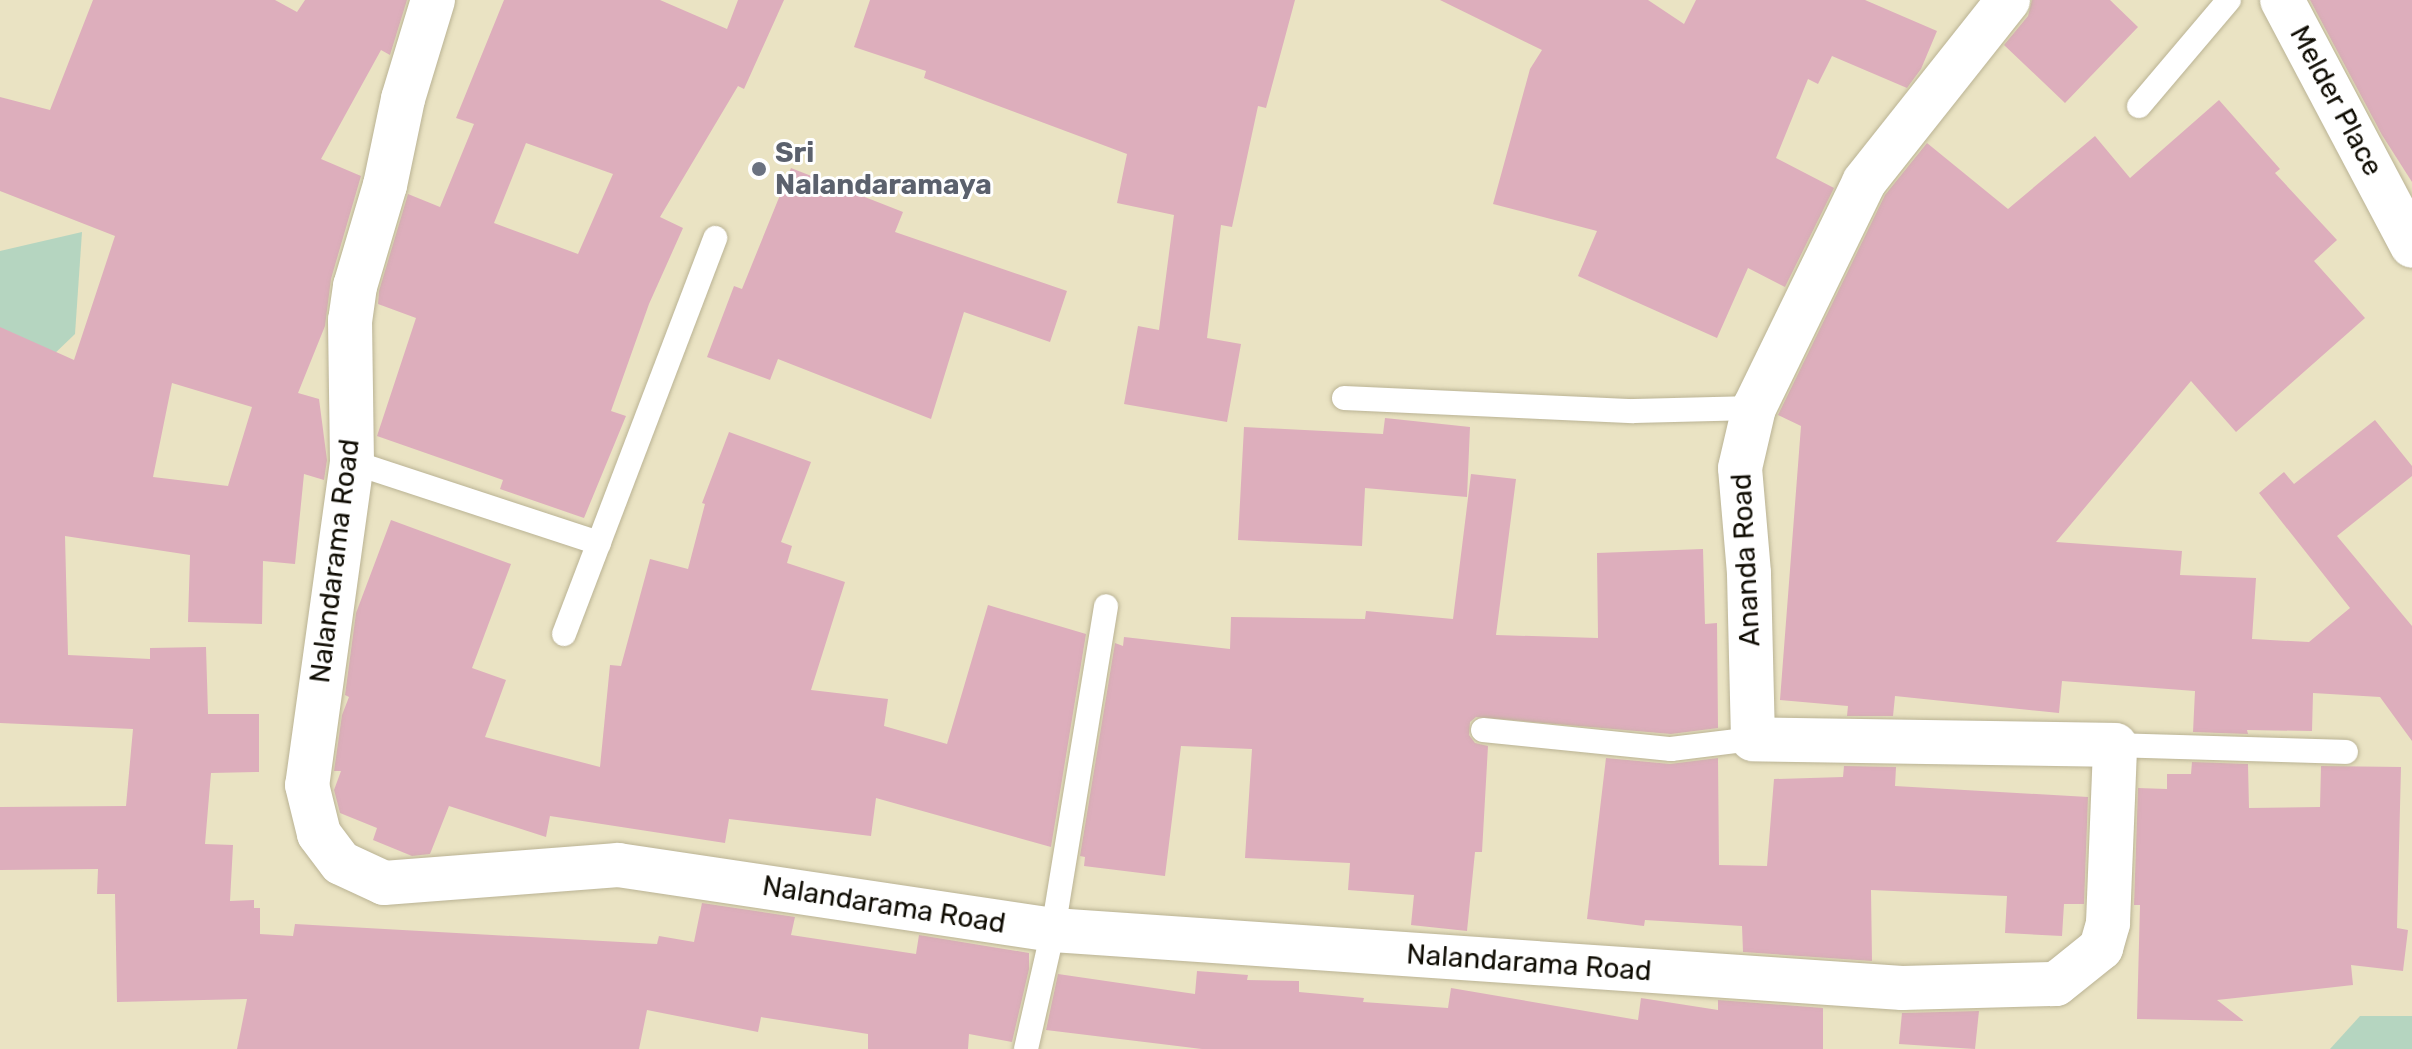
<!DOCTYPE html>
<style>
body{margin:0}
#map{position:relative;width:2412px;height:1049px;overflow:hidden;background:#eae3c3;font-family:Rubik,sans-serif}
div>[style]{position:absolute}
.green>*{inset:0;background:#b5d5c0}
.building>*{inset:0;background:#ddaebc}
.roads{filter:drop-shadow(0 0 2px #bab394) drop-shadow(0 0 2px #bab394)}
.lane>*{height:24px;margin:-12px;padding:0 12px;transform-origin:12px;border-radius:12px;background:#fff}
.street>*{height:44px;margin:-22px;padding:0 22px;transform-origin:22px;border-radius:22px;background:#fff}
.dots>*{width:22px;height:22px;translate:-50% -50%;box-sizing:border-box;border:4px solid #fff;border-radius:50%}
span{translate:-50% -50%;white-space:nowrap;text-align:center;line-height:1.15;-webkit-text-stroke:6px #fff;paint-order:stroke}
.street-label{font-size:28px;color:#100d04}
.worship-label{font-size:28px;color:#5b616d;font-weight:700}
.left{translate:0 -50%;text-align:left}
</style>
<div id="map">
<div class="green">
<i style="clip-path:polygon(82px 232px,75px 334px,0 406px,0 251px)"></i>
<i style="clip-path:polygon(2360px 1016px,2412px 1016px,2412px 1049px,2330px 1049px)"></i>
</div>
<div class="building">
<i style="clip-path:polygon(evenodd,93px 0,275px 0,297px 12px,305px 0,407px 0,390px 55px,381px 50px,321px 159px,361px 176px,331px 279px,325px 326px,298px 393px,319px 399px,327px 460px,324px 480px,304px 474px,295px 564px,263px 561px,262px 624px,188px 622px,190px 555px,65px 536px,68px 655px,150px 659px,150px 648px,206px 647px,208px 714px,259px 714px,259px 772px,211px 773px,205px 844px,233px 845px,230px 901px,254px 900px,254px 908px,260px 908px,260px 934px,293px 936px,295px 924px,657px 944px,659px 936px,694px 942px,702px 903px,795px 917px,791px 935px,916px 954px,919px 935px,1029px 953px,1029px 969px,1012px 1042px,969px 1034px,968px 1049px,868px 1049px,868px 1034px,761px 1017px,758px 1032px,647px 1010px,639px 1049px,237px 1049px,247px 999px,117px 1002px,115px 894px,97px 894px,98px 869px,0 870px,0 807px,126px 806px,133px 729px,0 723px,0 327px,74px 360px,115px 236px,0 191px,0 97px,50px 110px,93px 0,172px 383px,252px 407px,228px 486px,153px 477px,172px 383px)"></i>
<i style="clip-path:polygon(evenodd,504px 0,660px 0,727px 29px,738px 0,784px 0,744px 89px,738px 86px,660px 217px,683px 228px,649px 304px,611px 411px,626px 416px,584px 518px,500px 489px,503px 480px,377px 436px,416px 318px,378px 304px,379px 291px,408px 194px,440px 207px,474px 124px,456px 118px,504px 0,526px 143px,613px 174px,578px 254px,494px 223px,526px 143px)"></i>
<i style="clip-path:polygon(870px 0,1295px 0,1266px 108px,1258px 106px,1232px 227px,1221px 225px,1207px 338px,1241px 344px,1227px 422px,1124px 404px,1138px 326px,1159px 330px,1174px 215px,1117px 203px,1127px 154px,924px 78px,926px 71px,854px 47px)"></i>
<i style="clip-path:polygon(1440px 0,1648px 0,1684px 24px,1696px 0,1865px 0,1937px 31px,1921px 69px,1907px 88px,1832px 56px,1818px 84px,1808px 79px,1776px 158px,1834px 188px,1785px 287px,1748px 268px,1717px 338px,1578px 276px,1597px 231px,1493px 204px,1530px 69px,1542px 50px)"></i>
<i style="clip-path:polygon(2032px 0,2110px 0,2138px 27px,2065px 103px,2004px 45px,2028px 16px)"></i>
<i style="clip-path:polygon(2310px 0,2412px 0,2412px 182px,2382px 135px)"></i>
<i style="clip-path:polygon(2219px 100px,2280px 169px,2275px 173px,2337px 240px,2314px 261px,2365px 318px,2236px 432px,2191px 381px,2056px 542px,2182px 551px,2180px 575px,2256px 578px,2252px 639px,2309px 642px,2350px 608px,2259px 493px,2284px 472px,2294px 484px,2375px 420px,2412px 466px,2412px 476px,2337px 536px,2412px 626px,2412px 741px,2380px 697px,2313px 693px,2312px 731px,2247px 730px,2248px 734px,2193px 732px,2195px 691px,2062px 681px,2059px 713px,1895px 696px,1893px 716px,1847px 716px,1848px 706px,1780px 700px,1801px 426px,1778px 415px,1885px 195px,1927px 143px,2008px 209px,2095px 136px,2130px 178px)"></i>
<i style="clip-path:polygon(791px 168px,903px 212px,895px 232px,1067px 291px,1050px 342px,964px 312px,931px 419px,778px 359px,770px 380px,707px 357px,734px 286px,742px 289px)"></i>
<i style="clip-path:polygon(1385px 418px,1470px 427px,1467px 497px,1365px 488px,1362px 546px,1238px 540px,1244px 427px,1383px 434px)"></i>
<i style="clip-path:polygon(729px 432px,811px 462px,781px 542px,792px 546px,787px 563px,845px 582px,811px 690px,888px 699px,884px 726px,947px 744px,988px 605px,1086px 634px,1051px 847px,876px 798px,871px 836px,729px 819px,725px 843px,550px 816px,546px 837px,449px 806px,430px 854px,412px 856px,373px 840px,377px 828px,340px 813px,334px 790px,341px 771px,334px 771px,342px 715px,349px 697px,345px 695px,356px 613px,391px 520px,511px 564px,472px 668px,506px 680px,485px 737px,600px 767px,610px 665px,621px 666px,650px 559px,688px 569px,705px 504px,702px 503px)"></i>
<i style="clip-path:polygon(1471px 474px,1516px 479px,1496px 635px,1598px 638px,1597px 553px,1703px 549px,1705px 624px,1717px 623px,1718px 728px,1671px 734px,1476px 717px,1470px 722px,1469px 735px,1475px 743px,1488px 746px,1482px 852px,1475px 852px,1467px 931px,1411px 925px,1414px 895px,1348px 890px,1350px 863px,1245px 858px,1252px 749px,1181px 746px,1165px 876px,1084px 866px,1085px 857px,1080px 856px,1115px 643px,1123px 646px,1124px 637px,1230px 649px,1231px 617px,1365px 619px,1366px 611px,1453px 619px)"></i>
<i style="clip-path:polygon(1606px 758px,1670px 764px,1718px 758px,1719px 865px,1767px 866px,1774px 779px,1843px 777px,1844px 766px,1896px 767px,1895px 786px,2088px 797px,2084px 904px,2064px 904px,2062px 936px,2005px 933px,2007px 896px,1871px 890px,1872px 961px,1743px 952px,1742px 926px,1645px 920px,1644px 926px,1587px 919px)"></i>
<i style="clip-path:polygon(2192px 762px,2248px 764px,2249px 808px,2320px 807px,2321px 766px,2401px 767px,2397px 928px,2408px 930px,2403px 971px,2351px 965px,2353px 985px,2217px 1000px,2244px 1021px,2137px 1019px,2140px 905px,2134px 905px,2138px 788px,2167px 789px,2167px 774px,2191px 774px)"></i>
<i style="clip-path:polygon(1197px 971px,1248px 975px,1247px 980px,1299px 981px,1299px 992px,1364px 998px,1363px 1002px,1448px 1008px,1451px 988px,1638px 1020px,1641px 998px,1718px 1010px,1718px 1000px,1823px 1008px,1823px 1049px,1202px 1049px,1046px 1030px,1058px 974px,1195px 994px)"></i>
<i style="clip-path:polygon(1979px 1011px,1975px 1049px,1899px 1044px,1902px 1013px)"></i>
</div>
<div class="roads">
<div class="lane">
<i style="left:2139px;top:106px;width:139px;rotate:-49.7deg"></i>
<i style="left:1344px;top:398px;width:290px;rotate:2.6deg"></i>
<i style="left:1634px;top:411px;width:120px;rotate:-1.4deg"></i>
<i style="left:352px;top:462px;width:260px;rotate:18.2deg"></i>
<i style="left:564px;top:634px;width:424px;rotate:-69.1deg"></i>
<i style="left:1483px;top:730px;width:189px;rotate:5.8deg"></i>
<i style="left:1671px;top:749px;width:83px;rotate:-7deg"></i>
<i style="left:2115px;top:745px;width:231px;rotate:1.7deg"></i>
<i style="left:1026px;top:1049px;width:122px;rotate:-77.2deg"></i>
<i style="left:1053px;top:930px;width:328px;rotate:-80.7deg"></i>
</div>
<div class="street">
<i style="left:433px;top:0;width:103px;rotate:106.9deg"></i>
<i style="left:403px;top:99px;width:88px;rotate:101.8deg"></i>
<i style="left:385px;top:185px;width:105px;rotate:106.5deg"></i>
<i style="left:355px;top:286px;width:34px;rotate:98deg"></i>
<i style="left:350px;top:320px;width:142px;rotate:89.2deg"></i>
<i style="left:352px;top:462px;width:326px;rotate:97.9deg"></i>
<i style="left:307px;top:785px;width:50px;rotate:76.2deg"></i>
<i style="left:319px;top:834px;width:36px;rotate:53deg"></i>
<i style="left:341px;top:863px;width:47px;rotate:24.9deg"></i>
<i style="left:384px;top:883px;width:235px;rotate:-4.4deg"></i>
<i style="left:618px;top:865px;width:440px;rotate:8.5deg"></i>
<i style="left:1053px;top:930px;width:851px;rotate:3.91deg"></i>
<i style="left:1902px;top:988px;width:154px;rotate:-1.5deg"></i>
<i style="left:2056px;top:984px;width:58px;rotate:-38.7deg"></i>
<i style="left:2101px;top:948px;width:26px;rotate:-74deg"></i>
<i style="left:2108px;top:923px;width:178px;rotate:-87.7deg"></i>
<i style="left:2115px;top:745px;width:362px;rotate:-179.1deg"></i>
<i style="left:1753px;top:739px;width:166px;rotate:-91.4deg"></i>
<i style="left:1749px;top:573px;width:105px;rotate:-94.9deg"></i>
<i style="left:1740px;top:468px;width:62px;rotate:-76.9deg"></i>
<i style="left:1754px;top:408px;width:251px;rotate:-64deg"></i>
<i style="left:1864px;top:182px;width:232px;rotate:-51.6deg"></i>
<i style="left:2282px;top:0;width:278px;rotate:62.1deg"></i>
</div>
</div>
<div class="dots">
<i style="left:759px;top:169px;background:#6b7280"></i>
</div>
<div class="street-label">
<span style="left:2336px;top:101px;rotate:62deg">Melder Place</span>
<span style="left:1746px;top:560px;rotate:-93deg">Ananda Road</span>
<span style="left:335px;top:561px;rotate:-83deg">Nalandarama Road</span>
<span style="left:884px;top:905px;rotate:9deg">Nalandarama Road</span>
<span style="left:1529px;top:963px;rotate:4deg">Nalandarama Road</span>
</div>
<div class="worship-label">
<span class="left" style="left:775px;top:169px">Sri<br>Nalandaramaya</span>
</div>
</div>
